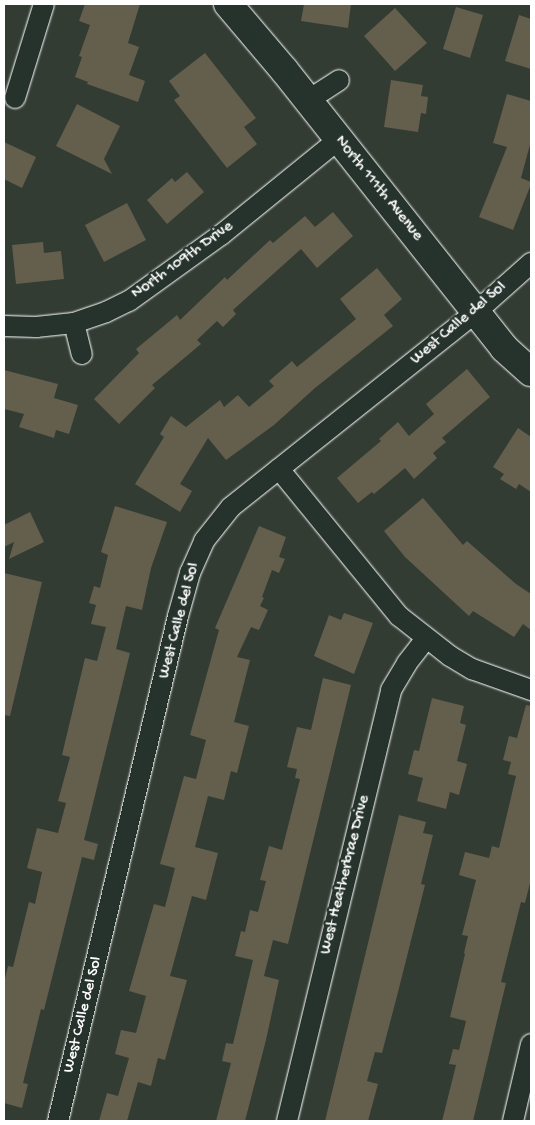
<!DOCTYPE html>
<style>
body{margin:0}
#map{position:relative;width:535px;height:1125px;overflow:hidden;background:#323c33;font-family:"Gochi Hand",sans-serif}
div>[style]{position:absolute}
.building>*{inset:0;background:#645e4d}
.roads{filter:drop-shadow(0 0 1px #fff) drop-shadow(0 0 1px #fff)}
.street>*{height:20px;margin:-10px;padding:0 10px;transform-origin:10px;border-radius:10px;background:#26332d}
.secondary>*{height:28px;margin:-14px;padding:0 14px;transform-origin:14px;border-radius:14px;background:#26332d}
span{translate:-50% -50%;white-space:nowrap;text-align:center;line-height:1.15;-webkit-text-stroke:4.5px #26332d;paint-order:stroke}
.street-label{font-size:16px;color:#fff}
.frame{position:absolute;inset:0;border:5px solid #fff;pointer-events:none}
</style>
<div id="map">
<div class="building">
<i style="clip-path:polygon(85px 4px,140px 4px,128px 43px,139px 47px,129px 75px,145px 81px,138px 102px,87px 84px,88px 82px,75px 77px,82px 57px,79px 56px,90px 25px,79px 21px)"></i>
<i style="clip-path:polygon(304px 4px,351px 4px,348px 28px,301px 21px)"></i>
<i style="clip-path:polygon(456px 7px,483px 15px,470px 58px,443px 49px)"></i>
<i style="clip-path:polygon(395px 8px,427px 43px,395px 71px,364px 36px)"></i>
<i style="clip-path:polygon(519px 15px,531px 19px,531px 69px,505px 61px)"></i>
<i style="clip-path:polygon(205px 53px,256px 118px,244px 127px,257px 144px,227px 168px,174px 100px,180px 96px,169px 81px)"></i>
<i style="clip-path:polygon(391px 80px,423px 85px,421px 96px,428px 97px,426px 114px,421px 113px,418px 132px,384px 127px)"></i>
<i style="clip-path:polygon(507px 94px,531px 101px,531px 141px,521px 178px,531px 182px,531px 184px,513px 230px,479px 217px,507px 147px,493px 143px)"></i>
<i style="clip-path:polygon(77px 104px,120px 126px,104px 159px,112px 174px,56px 146px)"></i>
<i style="clip-path:polygon(4px 142px,36px 157px,22px 188px,4px 179px)"></i>
<i style="clip-path:polygon(187px 172px,204px 192px,167px 224px,147px 200px,172px 178px,175px 182px)"></i>
<i style="clip-path:polygon(127px 203px,146px 240px,104px 262px,85px 225px)"></i>
<i style="clip-path:polygon(333px 212px,353px 236px,317px 268px,301px 249px,233px 310px,236px 314px,223px 327px,217px 321px,197px 340px,201px 344px,152px 385px,155px 388px,119px 424px,94px 399px,139px 353px,136px 349px,177px 315px,180px 320px,225px 277px,227px 280px,270px 240px,273px 243px,305px 216px,315px 227px)"></i>
<i style="clip-path:polygon(43px 242px,44px 253px,61px 251px,64px 279px,16px 284px,12px 245px)"></i>
<i style="clip-path:polygon(377px 268px,402px 299px,384px 315px,393px 326px,315px 388px,274px 425px,226px 460px,208px 438px,180px 484px,192px 491px,180px 512px,135px 484px,164px 437px,160px 434px,171px 416px,186px 427px,220px 400px,224px 407px,238px 395px,249px 407px,274px 386px,269px 381px,292px 361px,297px 367px,356px 319px,340px 299px)"></i>
<i style="clip-path:polygon(467px 369px,490px 397px,442px 438px,446px 442px,433px 453px,437px 458px,414px 479px,405px 468px,374px 494px,372px 492px,358px 503px,337px 478px,381px 441px,379px 439px,398px 422px,409px 436px,434px 414px,426px 404px)"></i>
<i style="clip-path:polygon(4px 370px,58px 384px,54px 398px,78px 405px,69px 434px,56px 430px,54px 438px,19px 427px,24px 414px,4px 409px)"></i>
<i style="clip-path:polygon(518px 428px,531px 437px,531px 492px,519px 484px,516px 489px,500px 479px,504px 474px,493px 467px)"></i>
<i style="clip-path:polygon(423px 498px,463px 545px,467px 541px,516px 584px,531px 594px,531px 630px,523px 624px,514px 637px,473px 611px,469px 616px,405px 557px,384px 531px)"></i>
<i style="clip-path:polygon(115px 506px,167px 522px,151px 568px,142px 610px,126px 606px,116px 649px,130px 653px,84px 840px,98px 844px,94px 860px,82px 857px,44px 1010px,41px 1009px,23px 1083px,28px 1084px,22px 1108px,4px 1103px,4px 983px,8px 966px,13px 967px,29px 902px,35px 904px,42px 872px,27px 868px,37px 828px,58px 833px,66px 803px,58px 801px,70px 757px,62px 755px,85px 658px,97px 661px,106px 627px,91px 624px,96px 605px,89px 603px,94px 586px,100px 588px,108px 555px,101px 552px)"></i>
<i style="clip-path:polygon(30px 512px,44px 542px,9px 559px,14px 542px,4px 547px,4px 525px)"></i>
<i style="clip-path:polygon(259px 526px,286px 537px,279px 557px,285px 559px,279px 573px,272px 570px,262px 597px,264px 598px,260px 606px,268px 610px,259px 630px,251px 627px,237px 657px,250px 660px,234px 722px,249px 726px,237px 773px,231px 771px,224px 800px,208px 796px,195px 847px,218px 853px,206px 900px,192px 896px,170px 976px,187px 980px,165px 1060px,158px 1058px,151px 1086px,138px 1082px,127px 1121px,99px 1121px,107px 1093px,118px 1096px,129px 1058px,115px 1054px,121px 1030px,136px 1033px,146px 996px,129px 991px,154px 904px,165px 907px,175px 868px,160px 864px,184px 776px,196px 779px,206px 740px,190px 735px,219px 630px,215px 628px)"></i>
<i style="clip-path:polygon(4px 573px,42px 582px,10px 716px,4px 715px)"></i>
<i style="clip-path:polygon(344px 613px,373px 623px,354px 674px,314px 656px,329px 615px,341px 620px)"></i>
<i style="clip-path:polygon(323px 678px,351px 685px,288px 944px,273px 940px,264px 976px,279px 980px,266px 1040px,245px 1121px,216px 1121px,231px 1063px,222px 1061px,226px 1043px,233px 1044px,253px 960px,235px 956px,241px 931px,245px 932px,250px 910px,258px 912px,266px 881px,260px 880px,269px 846px,282px 850px,300px 779px,295px 778px,297px 769px,287px 767px,297px 727px,311px 730px)"></i>
<i style="clip-path:polygon(432px 698px,464px 706px,460px 723px,466px 725px,457px 761px,467px 764px,459px 795px,450px 792px,446px 809px,417px 801px,423px 778px,408px 774px,414px 750px,419px 751px)"></i>
<i style="clip-path:polygon(526px 705px,531px 706px,531px 879px,525px 903px,521px 902px,501px 982px,506px 983px,473px 1121px,442px 1121px,456px 1065px,449px 1064px,453px 1049px,459px 1050px,466px 1021px,450px 1017px,465px 954px,464px 953px,468px 936px,462px 935px,476px 880px,459px 875px,465px 852px,489px 858px,492px 846px,499px 848px,516px 776px,508px 774px,511px 762px,503px 760px,509px 736px,517px 738px)"></i>
<i style="clip-path:polygon(399px 815px,426px 822px,423px 833px,433px 835px,421px 884px,425px 885px,397px 996px,382px 1053px,375px 1052px,367px 1081px,378px 1084px,368px 1121px,325px 1121px)"></i>
</div>
<div class="roads">
<div class="street">
<i style="left:15px;top:98px;width:98px;rotate:-72.9deg"></i>
<i style="left:307px;top:101px;width:38px;rotate:-33deg"></i>
<i style="left:74px;top:323px;width:32px;rotate:76deg"></i>
<i style="left:4px;top:326px;width:32px;rotate:2deg"></i>
<i style="left:36px;top:327px;width:38px;rotate:-6deg"></i>
<i style="left:74px;top:323px;width:34px;rotate:-19deg"></i>
<i style="left:106px;top:312px;width:25px;rotate:-26deg"></i>
<i style="left:129px;top:301px;width:113px;rotate:-35.7deg"></i>
<i style="left:221px;top:235px;width:151px;rotate:-39.1deg"></i>
<i style="left:279px;top:469px;width:190px;rotate:50.8deg"></i>
<i style="left:399px;top:616px;width:65px;rotate:38.1deg"></i>
<i style="left:450px;top:656px;width:26px;rotate:31deg"></i>
<i style="left:472px;top:669px;width:63px;rotate:19.6deg"></i>
<i style="left:58px;top:1121px;width:519px;rotate:-76.63deg"></i>
<i style="left:178px;top:616px;width:45px;rotate:-74.4deg"></i>
<i style="left:190px;top:573px;width:35px;rotate:-66deg"></i>
<i style="left:204px;top:541px;width:43px;rotate:-51.5deg"></i>
<i style="left:231px;top:507px;width:313px;rotate:-38.5deg"></i>
<i style="left:476px;top:312px;width:74px;rotate:-41.7deg"></i>
<i style="left:287px;top:1121px;width:443px;rotate:-76.4deg"></i>
<i style="left:391px;top:690px;width:31px;rotate:-59deg"></i>
<i style="left:407px;top:663px;width:31px;rotate:-52deg"></i>
<i style="left:513px;top:1121px;width:79px;rotate:-76.8deg"></i>
</div>
<div class="secondary">
<i style="left:228px;top:4px;width:87px;rotate:49.7deg"></i>
<i style="left:284px;top:70px;width:355px;rotate:51.6deg"></i>
<i style="left:504px;top:348px;width:36px;rotate:42deg"></i>
</div>
</div>
<div class="street-label">
<span style="left:378px;top:189px;rotate:51deg">North 111th Avenue</span>
<span style="left:183px;top:261px;rotate:-36deg">North 109th Drive</span>
<span style="left:459px;top:324px;rotate:-40deg">West Calle del Sol</span>
<span style="left:180px;top:621px;rotate:-75deg">West Calle del Sol</span>
<span style="left:346px;top:875px;rotate:-76deg">West Heatherbrae Drive</span>
<span style="left:84px;top:1015px;rotate:-76deg">West Calle del Sol</span>
</div>
<div class="frame"></div>
</div>
